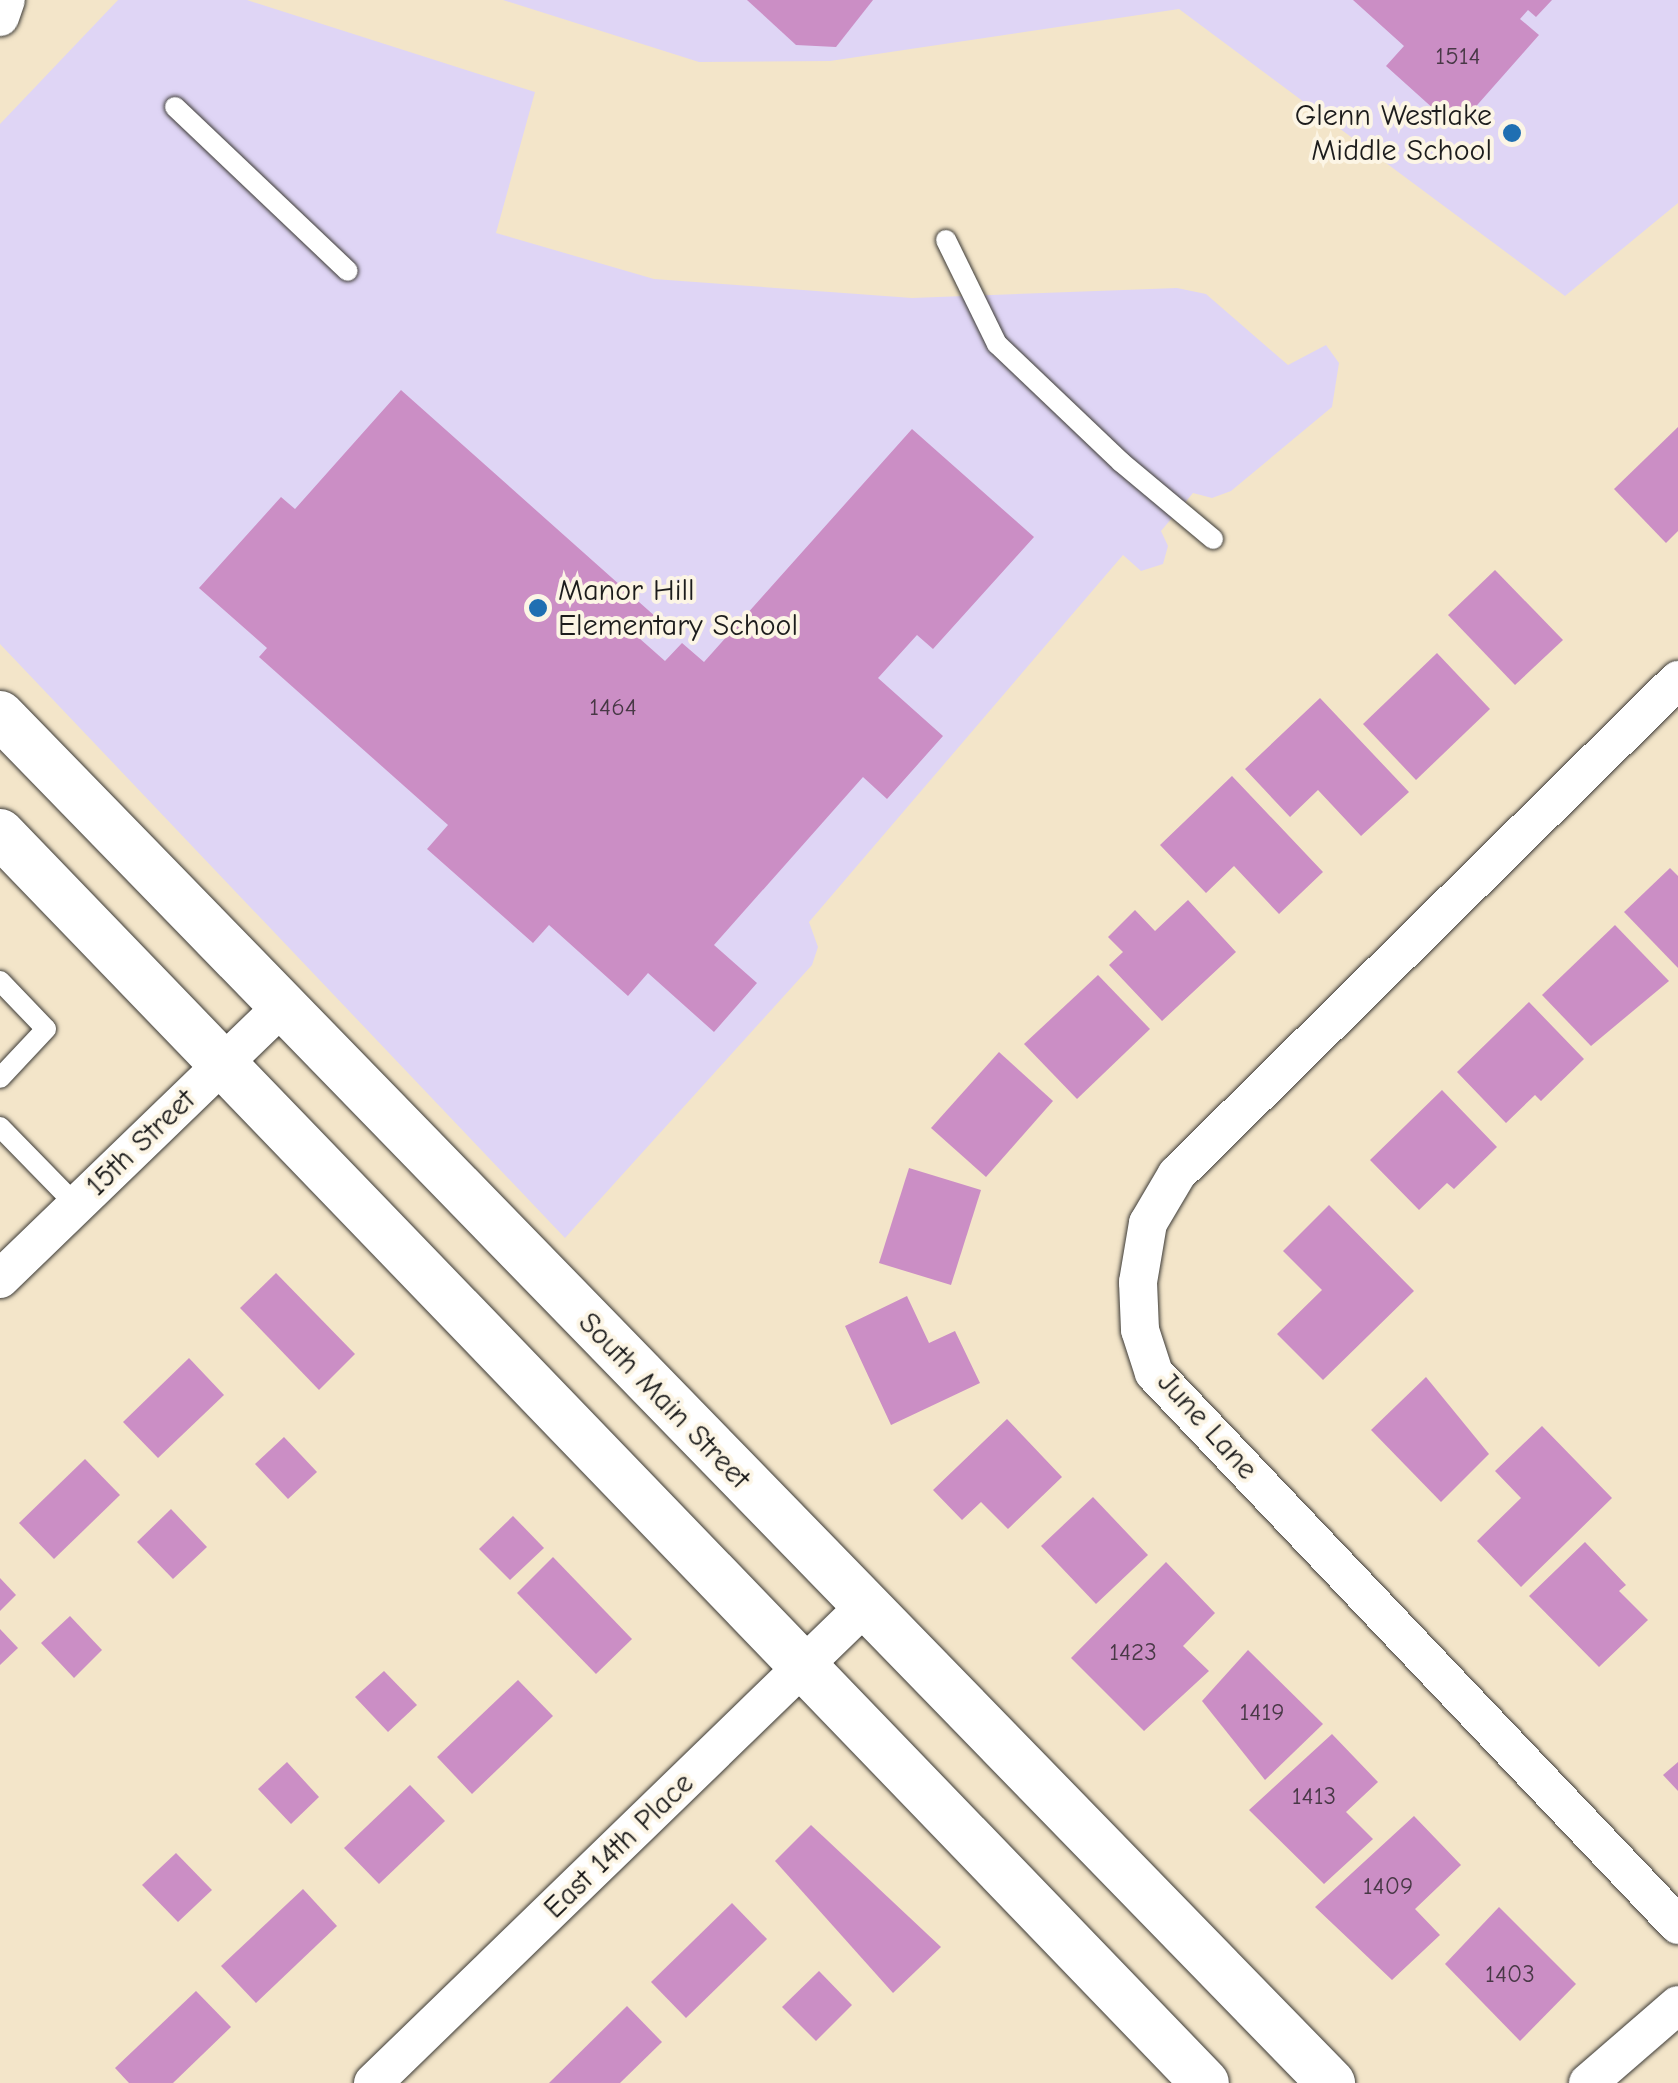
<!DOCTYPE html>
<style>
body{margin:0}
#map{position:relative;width:1678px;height:2083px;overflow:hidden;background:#f3e5c9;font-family:"Comic Neue",sans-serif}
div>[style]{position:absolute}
.built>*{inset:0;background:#dfd5f5}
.building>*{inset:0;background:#cb8ec5}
.roads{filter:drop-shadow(0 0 2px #3c3a36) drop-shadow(0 0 2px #3c3a36)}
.service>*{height:20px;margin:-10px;padding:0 10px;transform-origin:10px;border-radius:10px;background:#fff}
.minor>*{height:38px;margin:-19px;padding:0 19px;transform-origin:19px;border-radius:19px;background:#fff}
.tertiary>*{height:48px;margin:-24px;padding:0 24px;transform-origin:24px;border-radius:24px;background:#fff}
.dots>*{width:28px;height:28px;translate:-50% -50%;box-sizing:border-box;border:5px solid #fcf5e5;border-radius:50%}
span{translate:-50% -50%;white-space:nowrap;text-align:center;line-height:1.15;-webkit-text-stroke:8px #fcf5e5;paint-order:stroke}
.number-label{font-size:25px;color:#483846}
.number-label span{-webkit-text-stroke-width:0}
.poi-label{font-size:30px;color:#1c1c1c}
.right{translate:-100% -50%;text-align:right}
.left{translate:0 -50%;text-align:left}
.street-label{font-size:30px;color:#1c1c1c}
</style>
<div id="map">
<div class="built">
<i style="clip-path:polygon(118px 0,247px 0,535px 92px,496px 233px,654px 279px,912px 298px,1177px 288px,1206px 294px,1288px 365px,1326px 345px,1339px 363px,1332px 407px,1231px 491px,1212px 498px,1193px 493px,1161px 531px,1168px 546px,1163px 564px,1141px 571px,1123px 555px,809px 922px,818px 947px,812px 965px,565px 1238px,0 644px,0 124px)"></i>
<i style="clip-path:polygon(503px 0,1678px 0,1678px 203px,1565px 296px,1179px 9px,830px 61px,699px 62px)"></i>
</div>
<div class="building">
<i style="clip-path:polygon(747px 0,873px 0,836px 47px,796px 45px)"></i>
<i style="clip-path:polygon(1353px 0,1552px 0,1536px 17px,1528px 10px,1520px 19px,1539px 35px,1456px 129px,1386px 66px,1404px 46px)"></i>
<i style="clip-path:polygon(401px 390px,657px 618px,639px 638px,665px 661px,682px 643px,704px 662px,912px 429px,1034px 537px,933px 649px,917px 635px,878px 678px,943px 736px,887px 799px,863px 777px,714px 945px,757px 983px,714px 1032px,648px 973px,628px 996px,549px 925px,533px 943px,427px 849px,448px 825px,259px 657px,267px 648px,199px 588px,281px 497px,295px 509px)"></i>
<i style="clip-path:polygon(1678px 427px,1678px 531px,1666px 543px,1614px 489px)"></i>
<i style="clip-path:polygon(1495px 570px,1563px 640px,1515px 685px,1448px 615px)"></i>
<i style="clip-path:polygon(1437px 653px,1490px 709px,1416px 780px,1363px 724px)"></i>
<i style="clip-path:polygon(1320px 698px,1409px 792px,1361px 836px,1318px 790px,1290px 817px,1245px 769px)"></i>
<i style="clip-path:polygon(1232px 776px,1323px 872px,1279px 914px,1234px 866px,1206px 893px,1160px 845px)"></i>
<i style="clip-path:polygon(1670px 868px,1678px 876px,1678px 968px,1624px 912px)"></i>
<i style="clip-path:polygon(1188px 900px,1236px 952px,1162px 1021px,1109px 965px,1123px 952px,1108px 937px,1135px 910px,1155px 931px)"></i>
<i style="clip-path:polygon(1615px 925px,1669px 981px,1591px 1046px,1542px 995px)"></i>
<i style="clip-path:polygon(1098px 975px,1150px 1029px,1077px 1099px,1024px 1044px)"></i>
<i style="clip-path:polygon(1529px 1002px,1584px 1059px,1541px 1101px,1535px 1095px,1506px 1123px,1457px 1072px)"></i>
<i style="clip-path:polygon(999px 1052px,1053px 1101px,986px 1177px,931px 1128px)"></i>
<i style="clip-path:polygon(1442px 1090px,1497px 1147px,1454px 1189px,1447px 1183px,1419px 1210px,1370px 1160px)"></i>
<i style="clip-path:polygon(909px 1168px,981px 1190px,951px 1285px,879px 1263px)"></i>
<i style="clip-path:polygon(1329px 1205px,1414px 1291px,1323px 1380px,1277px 1334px,1322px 1290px,1283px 1251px)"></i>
<i style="clip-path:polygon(276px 1273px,355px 1354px,319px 1390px,240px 1308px)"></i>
<i style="clip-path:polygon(907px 1296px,929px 1343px,955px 1331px,980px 1383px,891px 1425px,845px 1326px)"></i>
<i style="clip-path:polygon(189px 1358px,224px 1395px,158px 1458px,123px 1422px)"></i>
<i style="clip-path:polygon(1426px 1377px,1489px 1454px,1441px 1502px,1371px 1430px)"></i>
<i style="clip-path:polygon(1007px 1419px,1062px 1477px,1008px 1529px,981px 1502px,962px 1520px,933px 1490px)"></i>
<i style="clip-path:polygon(1542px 1426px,1612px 1498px,1521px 1587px,1477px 1541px,1521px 1498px,1495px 1471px)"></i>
<i style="clip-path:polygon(284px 1437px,317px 1472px,288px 1499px,255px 1464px)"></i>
<i style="clip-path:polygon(85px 1459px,120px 1495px,54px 1559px,19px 1523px)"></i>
<i style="clip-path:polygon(1093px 1497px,1148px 1555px,1096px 1604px,1041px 1546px)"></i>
<i style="clip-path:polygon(171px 1509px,207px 1547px,173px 1579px,137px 1542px)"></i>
<i style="clip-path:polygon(513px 1516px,544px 1548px,510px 1580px,479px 1549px)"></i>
<i style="clip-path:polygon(1585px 1542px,1626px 1585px,1619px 1591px,1648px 1620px,1599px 1667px,1529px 1596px)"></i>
<i style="clip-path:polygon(553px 1557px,632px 1639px,596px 1674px,517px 1593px)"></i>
<i style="clip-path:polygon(1166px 1562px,1215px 1613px,1183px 1646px,1209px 1671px,1144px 1731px,1071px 1658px)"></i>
<i style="clip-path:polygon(0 1578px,16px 1595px,0 1611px)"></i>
<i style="clip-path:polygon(70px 1616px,102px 1650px,74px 1678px,41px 1643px)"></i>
<i style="clip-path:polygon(0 1629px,18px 1648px,0 1665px)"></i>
<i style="clip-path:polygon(1248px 1650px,1323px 1724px,1265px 1780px,1202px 1701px)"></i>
<i style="clip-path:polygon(384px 1671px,417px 1705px,388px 1732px,355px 1697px)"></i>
<i style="clip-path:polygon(518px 1680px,553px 1716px,472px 1794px,437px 1757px)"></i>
<i style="clip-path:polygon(1332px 1734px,1378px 1782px,1346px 1812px,1373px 1839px,1324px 1884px,1249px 1810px)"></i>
<i style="clip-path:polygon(287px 1762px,319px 1797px,291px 1824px,258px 1789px)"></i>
<i style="clip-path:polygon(1678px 1762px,1678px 1791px,1663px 1775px)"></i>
<i style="clip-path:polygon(410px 1785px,445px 1821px,379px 1884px,344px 1848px)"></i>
<i style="clip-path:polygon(1414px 1816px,1461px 1865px,1415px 1909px,1440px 1935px,1392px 1980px,1315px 1907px)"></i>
<i style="clip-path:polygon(811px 1825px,941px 1947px,893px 1993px,775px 1861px)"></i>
<i style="clip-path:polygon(176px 1853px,212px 1890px,178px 1922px,142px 1885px)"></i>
<i style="clip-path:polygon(303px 1889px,337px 1926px,256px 2003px,221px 1966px)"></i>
<i style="clip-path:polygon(732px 1903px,767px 1939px,686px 2018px,651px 1982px)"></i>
<i style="clip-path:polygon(1499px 1907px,1576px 1984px,1520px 2041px,1445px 1964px)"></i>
<i style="clip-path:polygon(819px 1971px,852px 2005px,816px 2041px,782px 2007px)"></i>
<i style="clip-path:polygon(196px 1991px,231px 2027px,173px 2083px,129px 2083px,115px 2068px)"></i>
<i style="clip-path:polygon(627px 2006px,662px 2042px,620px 2083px,549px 2083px)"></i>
</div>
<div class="roads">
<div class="service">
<i style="left:175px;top:107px;width:238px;rotate:43.5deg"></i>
<i style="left:946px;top:240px;width:116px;rotate:63.9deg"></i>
<i style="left:997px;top:344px;width:171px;rotate:43.6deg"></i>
<i style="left:1121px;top:462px;width:120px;rotate:39.9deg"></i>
<i style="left:0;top:981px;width:66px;rotate:46.2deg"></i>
<i style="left:46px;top:1029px;width:67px;rotate:133.2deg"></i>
<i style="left:0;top:1127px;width:109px;rotate:45.7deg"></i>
</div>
<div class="minor">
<i style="left:0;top:17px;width:18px;rotate:-71deg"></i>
<i style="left:1678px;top:680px;width:704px;rotate:135.4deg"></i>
<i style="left:1177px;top:1174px;width:57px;rotate:120.6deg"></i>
<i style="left:1148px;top:1223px;width:60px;rotate:99.6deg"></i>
<i style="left:1138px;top:1282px;width:48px;rotate:87.6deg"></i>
<i style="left:1140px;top:1330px;width:45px;rotate:72deg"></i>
<i style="left:1154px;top:1373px;width:761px;rotate:46.49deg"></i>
<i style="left:0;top:1279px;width:392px;rotate:-44deg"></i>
<i style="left:373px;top:2083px;width:684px;rotate:-44.11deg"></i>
<i style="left:1588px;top:2083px;width:119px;rotate:-40.9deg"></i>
</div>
<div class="tertiary">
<i style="left:0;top:715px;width:1909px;rotate:45.79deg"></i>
<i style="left:0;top:833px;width:1736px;rotate:46.05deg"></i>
</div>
</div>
<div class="dots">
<i style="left:1512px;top:133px;background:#1f6fb2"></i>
<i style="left:538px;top:608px;background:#1f6fb2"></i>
</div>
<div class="number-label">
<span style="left:1458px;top:56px">1514</span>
<span style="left:613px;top:707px">1464</span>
<span style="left:1133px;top:1652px">1423</span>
<span style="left:1262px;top:1712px">1419</span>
<span style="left:1314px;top:1796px">1413</span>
<span style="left:1388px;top:1886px">1409</span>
<span style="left:1510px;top:1974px">1403</span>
</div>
<div class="poi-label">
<span class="right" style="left:1492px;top:133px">Glenn Westlake<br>Middle School</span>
<span class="left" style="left:558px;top:608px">Manor Hill<br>Elementary School</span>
</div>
<div class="street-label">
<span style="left:141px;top:1143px;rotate:-44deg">15th Street</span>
<span style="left:664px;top:1401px;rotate:46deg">South Main Street</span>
<span style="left:1207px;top:1426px;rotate:48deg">June Lane</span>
<span style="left:619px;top:1846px;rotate:-44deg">East 14th Place</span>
</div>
</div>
